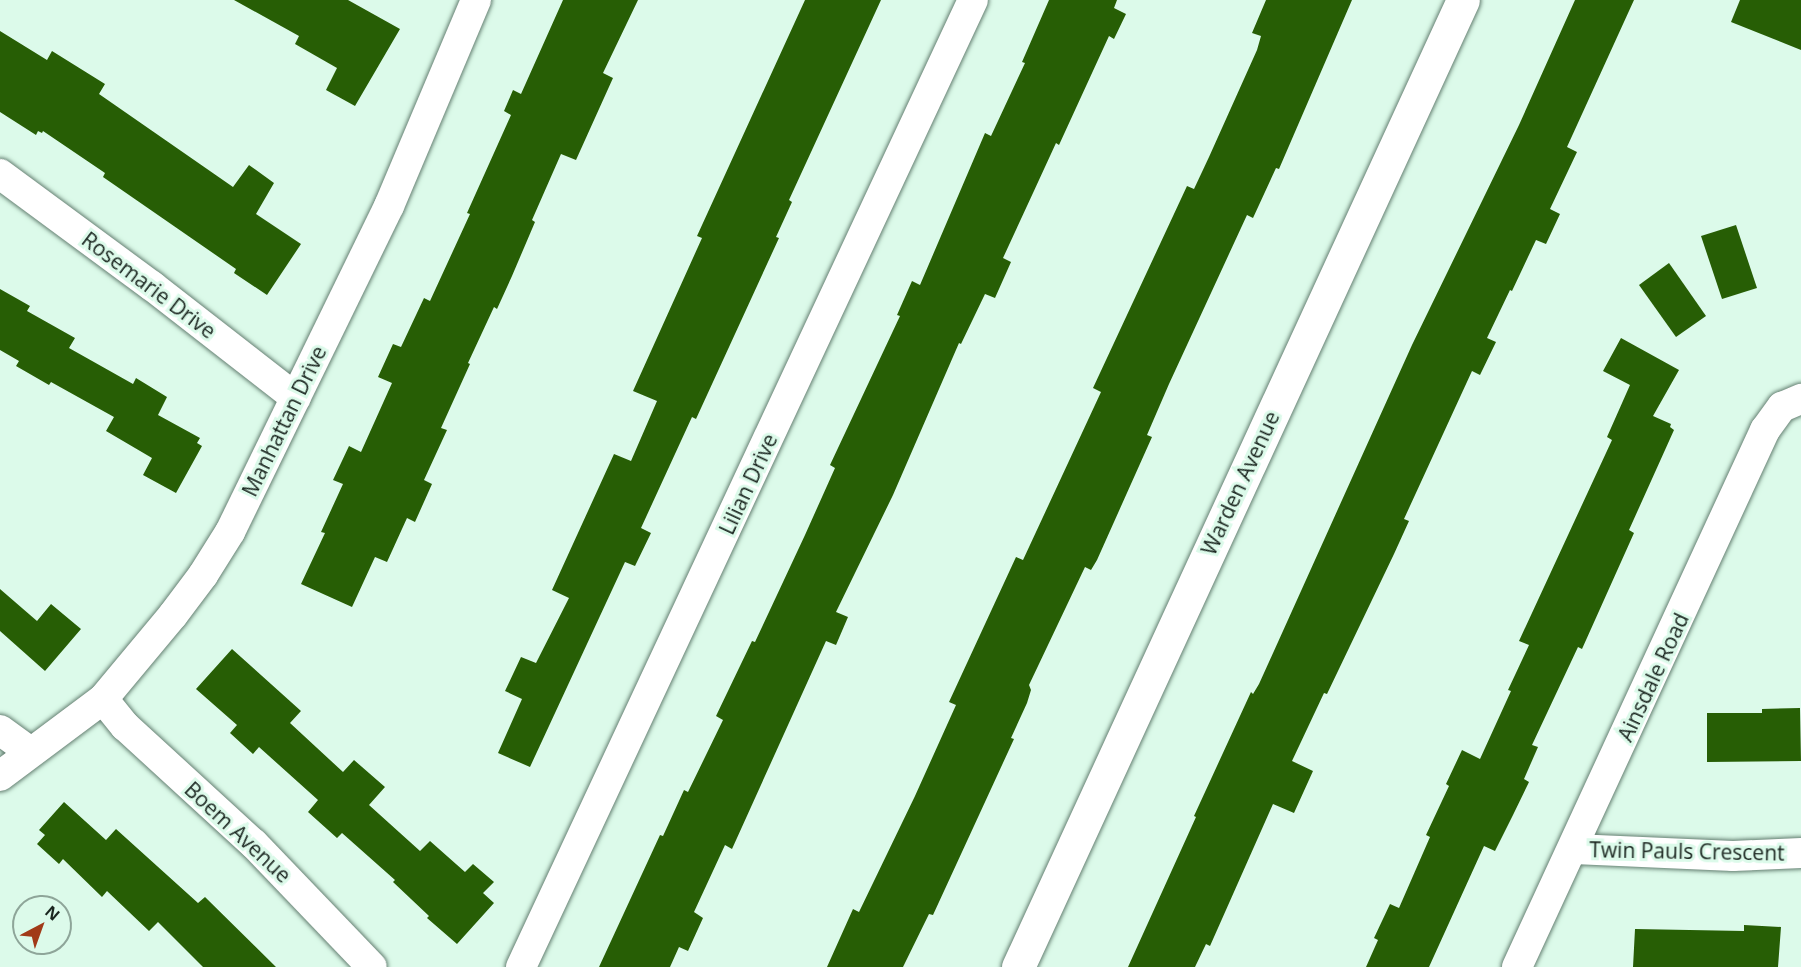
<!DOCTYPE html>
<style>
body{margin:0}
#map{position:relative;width:1801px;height:967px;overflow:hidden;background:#dcfaea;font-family:"Open Sans",sans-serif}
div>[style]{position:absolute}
.building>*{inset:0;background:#275e05}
.roads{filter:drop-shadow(0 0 2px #658072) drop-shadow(0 0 2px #658072)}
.street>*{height:30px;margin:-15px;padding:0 15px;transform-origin:15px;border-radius:15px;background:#fff}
.secondary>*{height:33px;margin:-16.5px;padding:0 16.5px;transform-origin:16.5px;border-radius:16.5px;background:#fff}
span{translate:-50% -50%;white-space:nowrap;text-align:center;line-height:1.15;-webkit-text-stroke:6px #dcfaea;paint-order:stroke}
.street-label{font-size:21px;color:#1a251f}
.north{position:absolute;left:12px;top:895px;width:60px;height:60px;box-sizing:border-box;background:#dcfaea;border:2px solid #8ea599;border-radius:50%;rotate:41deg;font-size:16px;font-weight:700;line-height:24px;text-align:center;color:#1a251f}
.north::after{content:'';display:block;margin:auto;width:21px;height:27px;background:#a13a18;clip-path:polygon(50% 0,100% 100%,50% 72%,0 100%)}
</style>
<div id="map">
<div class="building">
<i style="clip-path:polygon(234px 0,348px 0,400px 29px,355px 106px,326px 90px,337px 68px,295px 44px,299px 36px)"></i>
<i style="clip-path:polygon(563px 0,638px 0,603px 73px,613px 78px,576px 160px,561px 154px,532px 220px,535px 222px,512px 276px,497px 309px,494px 307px,468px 363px,470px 364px,441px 428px,447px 430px,424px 480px,432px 484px,415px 522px,407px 518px,387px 562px,375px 557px,352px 607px,301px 584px,325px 533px,321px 532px,343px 484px,333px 480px,349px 446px,361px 452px,392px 383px,378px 377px,393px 344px,401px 347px,424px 298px,430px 301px,470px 214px,467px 213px,511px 115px,504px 111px,513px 90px,521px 94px)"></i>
<i style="clip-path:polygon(805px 0,881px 0,789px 200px,792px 202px,776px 237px,779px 238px,696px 419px,692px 417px,641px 528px,651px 533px,635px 566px,625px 562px,530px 767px,498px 753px,522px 699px,505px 691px,521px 657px,536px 663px,569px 598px,552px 590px,614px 454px,631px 461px,657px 401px,633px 391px,702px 238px,697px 236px)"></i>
<i style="clip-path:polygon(1049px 0,1117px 0,1114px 8px,1126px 14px,1114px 39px,1109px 36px,1059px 145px,1056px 143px,1033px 193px,1003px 258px,1011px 262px,995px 298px,985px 294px,961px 344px,959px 343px,893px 495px,836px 612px,848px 617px,836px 645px,826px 641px,732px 849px,725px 845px,694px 912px,703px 918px,688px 951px,679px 947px,670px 967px,599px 967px,660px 835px,663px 836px,684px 790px,688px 792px,723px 720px,716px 716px,752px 641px,755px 642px,805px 535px,835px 468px,830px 465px,900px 316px,897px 315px,912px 281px,920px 285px,985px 133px,991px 136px,1025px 63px,1022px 62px)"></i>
<i style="clip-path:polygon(1266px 0,1352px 0,1279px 169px,1276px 168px,1253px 218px,1247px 215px,1169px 384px,1147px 435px,1152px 437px,1097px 560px,1091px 570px,1085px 567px,1029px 685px,1031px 690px,1027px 703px,1011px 738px,1014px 739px,933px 915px,929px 914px,903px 967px,827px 967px,853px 909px,859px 912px,915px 796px,956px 705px,949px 702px,1016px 557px,1023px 560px,1101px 392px,1093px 388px,1187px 186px,1194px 189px,1209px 157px,1257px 50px,1261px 36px,1252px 33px)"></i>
<i style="clip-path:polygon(1575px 0,1634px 0,1567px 147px,1577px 152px,1550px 209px,1560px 214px,1546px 244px,1536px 240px,1512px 291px,1510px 290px,1487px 338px,1496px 342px,1480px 375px,1472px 371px,1404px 519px,1409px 521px,1394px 554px,1327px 694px,1324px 693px,1292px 761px,1313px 771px,1294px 813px,1273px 804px,1210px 946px,1206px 944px,1195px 967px,1128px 967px,1196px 817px,1194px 816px,1251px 692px,1253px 694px,1259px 684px,1412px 345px,1519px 125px)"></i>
<i style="clip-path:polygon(1740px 0,1801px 0,1801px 50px,1731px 22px)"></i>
<i style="clip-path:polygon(0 31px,47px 60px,52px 51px,105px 84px,99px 94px,233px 187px,249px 165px,274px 183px,256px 214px,301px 244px,267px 295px,234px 273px,236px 269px,103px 177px,105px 173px,43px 131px,42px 133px,38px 131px,36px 135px,0 112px)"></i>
<i style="clip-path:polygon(1736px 225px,1757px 288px,1722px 299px,1701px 236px)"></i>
<i style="clip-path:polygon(1669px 263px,1706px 316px,1676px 337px,1639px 285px)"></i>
<i style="clip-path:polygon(0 289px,30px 306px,27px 311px,75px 338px,69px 348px,133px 384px,136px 378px,167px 397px,158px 415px,200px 438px,197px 443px,202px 446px,176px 493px,143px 475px,152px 458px,106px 431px,114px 417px,51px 382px,49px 385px,16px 366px,19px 361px,0 350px)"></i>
<i style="clip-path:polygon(1621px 338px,1679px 370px,1653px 416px,1671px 424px,1670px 427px,1674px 430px,1629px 530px,1634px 533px,1582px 649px,1578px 647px,1532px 745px,1538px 747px,1524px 779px,1529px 782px,1513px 815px,1495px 851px,1484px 846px,1429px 967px,1366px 967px,1378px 940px,1374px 938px,1390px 904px,1399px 908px,1430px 837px,1426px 835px,1449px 786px,1446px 784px,1462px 750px,1480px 759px,1511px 691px,1508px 690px,1529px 645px,1519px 641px,1612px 440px,1607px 437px,1630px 385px,1603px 371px)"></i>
<i style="clip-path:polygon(0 589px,37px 621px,51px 604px,81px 629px,45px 671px,0 631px)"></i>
<i style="clip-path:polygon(232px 649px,301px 711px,290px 723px,343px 772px,354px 760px,385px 787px,369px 805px,420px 851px,430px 841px,465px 872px,473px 864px,494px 882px,483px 893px,494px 903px,457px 944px,427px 918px,429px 916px,393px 882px,395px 880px,342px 833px,337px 838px,308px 812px,318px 800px,259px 747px,253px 754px,230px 733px,237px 725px,196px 689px)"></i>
<i style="clip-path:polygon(1800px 708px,1801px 761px,1707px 762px,1707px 713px,1762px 713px,1762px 709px)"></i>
<i style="clip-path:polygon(64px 802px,106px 840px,116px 829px,198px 903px,205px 897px,276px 967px,203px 967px,158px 922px,149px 931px,107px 891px,102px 897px,63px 859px,59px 864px,37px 844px,45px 835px,39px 830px)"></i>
<i style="clip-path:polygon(1744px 925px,1781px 927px,1778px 967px,1633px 967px,1635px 929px,1744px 931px)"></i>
</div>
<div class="roads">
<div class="street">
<i style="left:0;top:174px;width:189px;rotate:36.4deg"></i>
<i style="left:152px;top:286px;width:182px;rotate:37.9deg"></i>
<i style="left:103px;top:699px;width:35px;rotate:51deg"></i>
<i style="left:125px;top:726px;width:175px;rotate:42.5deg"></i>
<i style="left:254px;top:844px;width:170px;rotate:46.2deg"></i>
<i style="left:0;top:730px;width:37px;rotate:36deg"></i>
<i style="left:0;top:776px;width:129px;rotate:-36.8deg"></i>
<i style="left:103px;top:699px;width:109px;rotate:-50.2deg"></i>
<i style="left:173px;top:615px;width:50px;rotate:-53.1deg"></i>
<i style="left:203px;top:575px;width:51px;rotate:-57.9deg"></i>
<i style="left:230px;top:532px;width:363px;rotate:-64deg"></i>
<i style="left:389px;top:206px;width:224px;rotate:-67.1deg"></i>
<i style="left:1574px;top:849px;width:159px;rotate:2.5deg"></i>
<i style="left:1733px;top:856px;width:68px;rotate:-2.5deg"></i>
<i style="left:521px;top:967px;width:1067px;rotate:-64.95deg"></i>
<i style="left:1517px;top:967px;width:592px;rotate:-65.21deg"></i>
<i style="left:1765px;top:430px;width:29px;rotate:-54deg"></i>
<i style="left:1782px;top:407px;width:21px;rotate:-23deg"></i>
</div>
<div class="secondary">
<i style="left:1018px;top:967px;width:1064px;rotate:-65.29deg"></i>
</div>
</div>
<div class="street-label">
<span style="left:149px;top:285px;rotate:37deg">Rosemarie Drive</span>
<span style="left:284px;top:421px;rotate:-64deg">Manhattan Drive</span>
<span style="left:1240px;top:483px;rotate:-65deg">Warden Avenue</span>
<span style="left:748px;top:484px;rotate:-65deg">Lilian Drive</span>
<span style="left:1653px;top:677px;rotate:-65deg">Ainsdale Road</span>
<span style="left:238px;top:832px;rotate:43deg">Boem Avenue</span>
<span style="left:1687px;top:851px;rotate:1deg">Twin Pauls Crescent</span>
</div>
<div class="north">N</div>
</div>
